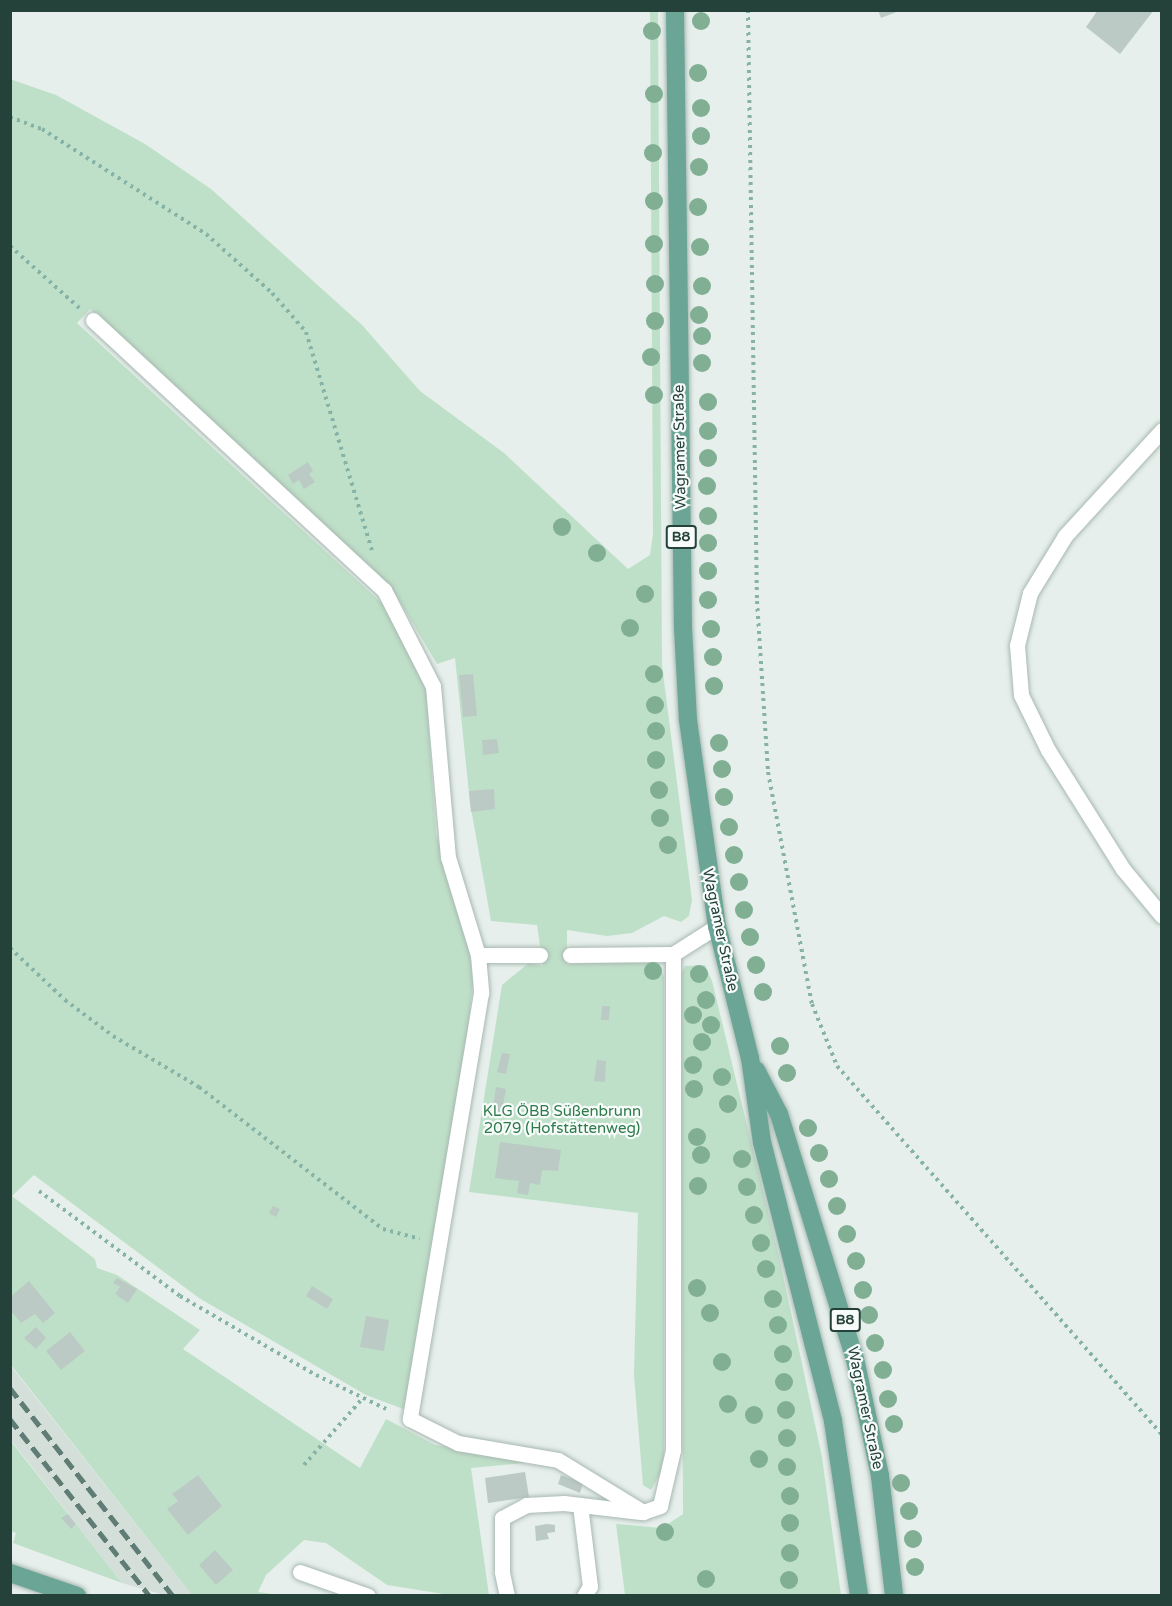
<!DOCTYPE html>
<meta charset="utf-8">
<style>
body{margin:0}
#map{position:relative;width:1172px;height:1606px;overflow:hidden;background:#e6efeb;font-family:"Varela Round",sans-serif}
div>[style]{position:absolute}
.built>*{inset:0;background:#d4dfda}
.green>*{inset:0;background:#bfe0c8}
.building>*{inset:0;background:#bbcac4}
.path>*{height:4px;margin-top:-2px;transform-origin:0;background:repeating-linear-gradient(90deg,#86b3a5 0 3px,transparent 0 7.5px)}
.roads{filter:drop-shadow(0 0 2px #a8b8b2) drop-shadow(0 0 2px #a8b8b2)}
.service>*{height:15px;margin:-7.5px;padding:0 7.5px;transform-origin:7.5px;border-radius:7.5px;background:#fff}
.primary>*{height:18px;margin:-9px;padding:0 9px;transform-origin:9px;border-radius:9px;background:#6aa596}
.rail>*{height:4.5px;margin-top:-2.25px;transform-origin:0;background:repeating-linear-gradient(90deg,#5f7d75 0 12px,transparent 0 18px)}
.trees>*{width:18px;height:18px;margin:-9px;border-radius:50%;background:#80af93}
span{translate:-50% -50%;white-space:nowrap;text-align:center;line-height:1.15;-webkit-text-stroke:4.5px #f7fbf9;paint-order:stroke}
.shield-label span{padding:2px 4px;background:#f7fbf9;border:2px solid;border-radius:4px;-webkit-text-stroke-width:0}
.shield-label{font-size:14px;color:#24423a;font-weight:700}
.street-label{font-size:15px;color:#24423a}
.park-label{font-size:15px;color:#2d7a4b}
.frame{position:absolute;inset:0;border:12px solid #24423a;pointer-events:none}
</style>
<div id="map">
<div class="built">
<i style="clip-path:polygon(10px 1365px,192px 1595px,164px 1595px,122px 1583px,11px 1440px)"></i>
</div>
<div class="green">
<i style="clip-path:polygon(650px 11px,658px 11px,662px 665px,692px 900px,689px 916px,681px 922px,664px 916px,632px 933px,607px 936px,567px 930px,567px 964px,649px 961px,660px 967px,664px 977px,664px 1467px,651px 1490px,643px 1485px,634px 1376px,638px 1213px,469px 1192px,502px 985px,529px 963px,543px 966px,537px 925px,491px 921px,470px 803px,455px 658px,437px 664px,393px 590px,90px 309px,77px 323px,385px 606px,426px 690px,436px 834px,468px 938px,473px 982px,459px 1110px,406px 1410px,366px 1395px,199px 1298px,34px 1175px,12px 1196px,95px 1259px,97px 1268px,117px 1275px,200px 1330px,183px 1349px,360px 1468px,386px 1419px,435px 1445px,517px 1456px,524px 1463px,471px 1468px,489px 1595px,450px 1595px,387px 1585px,326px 1543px,304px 1540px,266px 1575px,258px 1592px,280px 1595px,192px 1595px,11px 1365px,10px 79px,56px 95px,145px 144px,211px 189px,362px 325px,420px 391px,504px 453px,628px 569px,650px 555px,653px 534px)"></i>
<i style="clip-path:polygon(705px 965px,712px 981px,780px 1261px,822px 1457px,841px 1595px,625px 1595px,616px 1524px,662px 1528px,683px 1514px,681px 974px,685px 966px)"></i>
<i style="clip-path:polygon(10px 1440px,68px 1514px,62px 1518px,70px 1528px,76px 1524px,122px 1583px,13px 1543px,16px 1533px,11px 1531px)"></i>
</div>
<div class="building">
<i style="clip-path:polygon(878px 10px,899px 10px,899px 11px,881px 18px)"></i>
<i style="clip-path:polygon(1098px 10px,1154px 10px,1120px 54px,1086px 27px)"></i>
<i style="clip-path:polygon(308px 462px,313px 471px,309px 474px,315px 482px,304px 489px,299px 480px,293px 484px,288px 475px)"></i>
<i style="clip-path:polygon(473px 674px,477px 716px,463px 717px,459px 675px)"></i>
<i style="clip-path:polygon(497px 739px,499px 753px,483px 755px,482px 740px)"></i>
<i style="clip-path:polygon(494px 789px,495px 809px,471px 812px,469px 791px)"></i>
<i style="clip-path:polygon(602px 1006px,610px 1006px,609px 1020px,601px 1020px)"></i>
<i style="clip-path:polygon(502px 1053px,510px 1054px,506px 1074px,497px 1072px)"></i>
<i style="clip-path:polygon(597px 1060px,606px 1061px,605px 1082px,594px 1081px)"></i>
<i style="clip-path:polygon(496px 1087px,506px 1089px,501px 1117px,492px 1115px)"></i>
<i style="clip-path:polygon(500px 1142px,561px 1150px,558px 1171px,542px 1170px,540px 1185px,530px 1183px,528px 1195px,517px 1193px,519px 1181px,495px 1178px)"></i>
<i style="clip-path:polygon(273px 1206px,280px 1209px,276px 1217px,269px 1213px)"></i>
<i style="clip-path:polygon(117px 1278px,137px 1289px,128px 1303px,115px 1294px,120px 1287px,113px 1283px)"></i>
<i style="clip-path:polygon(29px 1281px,55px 1313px,43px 1323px,35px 1314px,21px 1323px,10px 1310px,10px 1297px)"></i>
<i style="clip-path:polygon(312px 1286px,333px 1299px,327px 1309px,306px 1296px)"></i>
<i style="clip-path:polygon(366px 1316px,389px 1320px,384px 1351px,360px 1347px)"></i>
<i style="clip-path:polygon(36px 1327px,46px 1338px,36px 1349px,24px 1338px)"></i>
<i style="clip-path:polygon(70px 1332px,85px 1351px,61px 1370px,46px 1351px)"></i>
<i style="clip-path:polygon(525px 1472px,529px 1497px,488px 1503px,485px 1478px)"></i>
<i style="clip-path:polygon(198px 1475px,222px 1506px,188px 1535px,167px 1509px,178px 1501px,172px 1494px)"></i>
<i style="clip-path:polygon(561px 1475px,583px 1483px,580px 1493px,558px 1484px)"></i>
<i style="clip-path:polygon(68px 1514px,76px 1524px,71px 1529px,61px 1518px)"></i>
<i style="clip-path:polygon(547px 1524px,555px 1525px,555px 1532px,547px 1533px,549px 1539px,536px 1541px,535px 1526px)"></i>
<i style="clip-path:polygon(215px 1550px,233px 1570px,216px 1585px,199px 1565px)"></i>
</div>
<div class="path">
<i style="left:748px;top:10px;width:591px;rotate:89.13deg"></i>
<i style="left:757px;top:601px;width:171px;rotate:86.3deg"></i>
<i style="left:768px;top:772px;width:236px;rotate:79.3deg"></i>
<i style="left:812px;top:1004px;width:67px;rotate:68deg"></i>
<i style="left:837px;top:1066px;width:492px;rotate:48.6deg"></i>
<i style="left:10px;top:117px;width:34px;rotate:21deg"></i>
<i style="left:42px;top:129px;width:195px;rotate:32.6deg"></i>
<i style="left:206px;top:234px;width:89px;rotate:41.8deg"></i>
<i style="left:272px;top:293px;width:52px;rotate:48.9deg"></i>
<i style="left:306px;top:332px;width:228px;rotate:73.2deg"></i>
<i style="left:10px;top:246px;width:93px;rotate:41.9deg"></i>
<i style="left:10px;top:948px;width:76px;rotate:43.4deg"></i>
<i style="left:65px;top:1000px;width:60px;rotate:36.9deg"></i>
<i style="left:113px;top:1036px;width:100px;rotate:30.7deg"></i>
<i style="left:199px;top:1087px;width:232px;rotate:37.7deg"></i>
<i style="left:383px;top:1229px;width:38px;rotate:15deg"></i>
<i style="left:39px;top:1191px;width:176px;rotate:36.7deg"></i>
<i style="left:180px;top:1296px;width:157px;rotate:30.2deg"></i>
<i style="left:316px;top:1375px;width:82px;rotate:25.9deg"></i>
<i style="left:304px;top:1465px;width:88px;rotate:-48.7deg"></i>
</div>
<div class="roads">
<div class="service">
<i style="left:93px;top:320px;width:397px;rotate:42.9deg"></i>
<i style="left:384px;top:590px;width:108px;rotate:63deg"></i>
<i style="left:433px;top:686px;width:172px;rotate:85deg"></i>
<i style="left:448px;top:857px;width:102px;rotate:73deg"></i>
<i style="left:478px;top:955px;width:38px;rotate:85deg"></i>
<i style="left:481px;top:993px;width:432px;rotate:99.5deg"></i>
<i style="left:410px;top:1419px;width:54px;rotate:26.6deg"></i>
<i style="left:458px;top:1443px;width:101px;rotate:9.6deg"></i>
<i style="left:558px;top:1460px;width:100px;rotate:31.5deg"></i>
<i style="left:643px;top:1512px;width:18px;rotate:-19deg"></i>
<i style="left:660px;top:1506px;width:57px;rotate:-76.9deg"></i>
<i style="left:673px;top:1450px;width:496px;rotate:-90deg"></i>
<i style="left:673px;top:954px;width:52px;rotate:-32.5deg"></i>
<i style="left:1162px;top:430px;width:144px;rotate:132.5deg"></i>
<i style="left:1065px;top:536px;width:67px;rotate:121.6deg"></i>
<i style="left:1030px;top:593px;width:54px;rotate:104deg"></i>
<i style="left:1017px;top:645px;width:50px;rotate:85.4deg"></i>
<i style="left:1021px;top:695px;width:61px;rotate:63.9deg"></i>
<i style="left:1048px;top:750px;width:141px;rotate:57.8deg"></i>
<i style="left:1123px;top:869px;width:61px;rotate:50.3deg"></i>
<i style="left:478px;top:955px;width:62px"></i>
<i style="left:570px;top:955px;width:103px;rotate:-0.6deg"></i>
<i style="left:580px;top:1505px;width:82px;rotate:83deg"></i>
<i style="left:590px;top:1586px;width:12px;rotate:121deg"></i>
<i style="left:300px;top:1572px;width:72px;rotate:19.4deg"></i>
<i style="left:507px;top:1596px;width:25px;rotate:-102deg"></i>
<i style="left:502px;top:1572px;width:54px;rotate:-90deg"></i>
<i style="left:502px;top:1518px;width:27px;rotate:-28deg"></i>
<i style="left:526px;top:1505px;width:38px;rotate:-3deg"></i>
<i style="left:564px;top:1503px;width:77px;rotate:6.8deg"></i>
</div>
<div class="primary">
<i style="left:675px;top:10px;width:618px;rotate:89.26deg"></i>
<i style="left:683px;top:628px;width:92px;rotate:86.9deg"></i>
<i style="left:688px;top:720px;width:208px;rotate:82deg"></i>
<i style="left:717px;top:926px;width:136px;rotate:76deg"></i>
<i style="left:750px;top:1058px;width:85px;rotate:81.9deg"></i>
<i style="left:762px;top:1142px;width:288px;rotate:75.7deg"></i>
<i style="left:833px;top:1421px;width:177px;rotate:81.5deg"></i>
<i style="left:756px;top:1070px;width:50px;rotate:62.4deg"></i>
<i style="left:779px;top:1114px;width:257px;rotate:72.8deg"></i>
<i style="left:855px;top:1359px;width:120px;rotate:77.9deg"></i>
<i style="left:880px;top:1476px;width:121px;rotate:83.3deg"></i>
<i style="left:10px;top:1573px;width:71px;rotate:18.9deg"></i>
</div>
</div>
<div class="rail">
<i style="left:10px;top:1388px;width:264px;rotate:51.9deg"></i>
<i style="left:10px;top:1419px;width:226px;rotate:51.7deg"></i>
</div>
<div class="trees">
<i style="left:701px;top:21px"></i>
<i style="left:652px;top:31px"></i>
<i style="left:698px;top:73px"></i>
<i style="left:654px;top:94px"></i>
<i style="left:701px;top:108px"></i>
<i style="left:701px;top:136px"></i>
<i style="left:653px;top:153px"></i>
<i style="left:699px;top:167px"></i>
<i style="left:654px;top:201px"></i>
<i style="left:698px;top:207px"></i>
<i style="left:654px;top:244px"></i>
<i style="left:700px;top:247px"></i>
<i style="left:655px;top:284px"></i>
<i style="left:702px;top:286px"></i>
<i style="left:699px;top:315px"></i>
<i style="left:655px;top:321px"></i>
<i style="left:702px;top:336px"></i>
<i style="left:651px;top:357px"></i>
<i style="left:702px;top:363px"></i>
<i style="left:654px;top:395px"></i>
<i style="left:708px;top:402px"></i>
<i style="left:708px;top:431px"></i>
<i style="left:708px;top:458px"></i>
<i style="left:707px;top:486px"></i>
<i style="left:708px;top:516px"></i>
<i style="left:562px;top:527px"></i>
<i style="left:708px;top:543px"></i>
<i style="left:597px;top:553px"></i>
<i style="left:708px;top:571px"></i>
<i style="left:645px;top:594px"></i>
<i style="left:708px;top:600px"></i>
<i style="left:630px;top:628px"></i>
<i style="left:711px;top:629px"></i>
<i style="left:713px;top:657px"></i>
<i style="left:654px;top:674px"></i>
<i style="left:714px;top:686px"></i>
<i style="left:655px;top:705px"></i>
<i style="left:656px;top:731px"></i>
<i style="left:719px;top:743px"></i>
<i style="left:656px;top:760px"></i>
<i style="left:722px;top:769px"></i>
<i style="left:659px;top:790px"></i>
<i style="left:724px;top:797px"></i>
<i style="left:660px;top:818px"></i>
<i style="left:729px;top:827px"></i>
<i style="left:668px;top:845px"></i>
<i style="left:734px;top:855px"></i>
<i style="left:739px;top:882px"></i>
<i style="left:744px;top:910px"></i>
<i style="left:750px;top:937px"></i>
<i style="left:756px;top:965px"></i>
<i style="left:653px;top:971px"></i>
<i style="left:699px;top:974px"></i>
<i style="left:763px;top:992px"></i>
<i style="left:706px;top:1000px"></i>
<i style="left:693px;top:1015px"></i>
<i style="left:711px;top:1025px"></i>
<i style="left:702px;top:1042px"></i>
<i style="left:780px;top:1046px"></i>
<i style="left:693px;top:1065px"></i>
<i style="left:787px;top:1073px"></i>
<i style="left:722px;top:1077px"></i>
<i style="left:694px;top:1089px"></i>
<i style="left:728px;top:1104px"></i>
<i style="left:808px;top:1128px"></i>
<i style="left:697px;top:1137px"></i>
<i style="left:819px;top:1153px"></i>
<i style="left:701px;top:1155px"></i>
<i style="left:742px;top:1159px"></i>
<i style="left:829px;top:1179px"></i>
<i style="left:698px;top:1186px"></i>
<i style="left:747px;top:1187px"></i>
<i style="left:837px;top:1206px"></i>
<i style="left:754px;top:1215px"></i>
<i style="left:847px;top:1234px"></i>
<i style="left:761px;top:1243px"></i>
<i style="left:856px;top:1261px"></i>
<i style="left:766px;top:1269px"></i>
<i style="left:697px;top:1288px"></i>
<i style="left:863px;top:1290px"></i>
<i style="left:773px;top:1299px"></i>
<i style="left:710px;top:1313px"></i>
<i style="left:869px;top:1315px"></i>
<i style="left:778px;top:1325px"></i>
<i style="left:875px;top:1343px"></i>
<i style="left:783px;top:1354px"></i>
<i style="left:722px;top:1362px"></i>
<i style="left:883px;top:1370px"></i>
<i style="left:784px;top:1382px"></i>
<i style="left:888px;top:1399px"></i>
<i style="left:728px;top:1404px"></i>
<i style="left:786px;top:1410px"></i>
<i style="left:754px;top:1415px"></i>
<i style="left:894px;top:1424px"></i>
<i style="left:787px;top:1438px"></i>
<i style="left:759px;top:1459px"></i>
<i style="left:787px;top:1467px"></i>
<i style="left:901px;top:1483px"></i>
<i style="left:790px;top:1496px"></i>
<i style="left:909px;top:1511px"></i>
<i style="left:790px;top:1523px"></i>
<i style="left:665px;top:1532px"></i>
<i style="left:913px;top:1539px"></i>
<i style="left:790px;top:1553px"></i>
<i style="left:915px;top:1567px"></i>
<i style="left:706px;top:1579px"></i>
<i style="left:789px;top:1580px"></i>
</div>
<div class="shield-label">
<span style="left:681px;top:537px">B8</span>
<span style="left:845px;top:1320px">B8</span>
</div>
<div class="street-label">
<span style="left:680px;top:447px;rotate:-91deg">Wagramer Straße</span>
<span style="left:720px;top:930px;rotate:78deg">Wagramer Straße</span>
<span style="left:865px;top:1408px;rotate:78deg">Wagramer Straße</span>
</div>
<div class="park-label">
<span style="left:562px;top:1120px">KLG ÖBB Süßenbrunn<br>2079 (Hofstättenweg)</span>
</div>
<div class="frame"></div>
</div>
